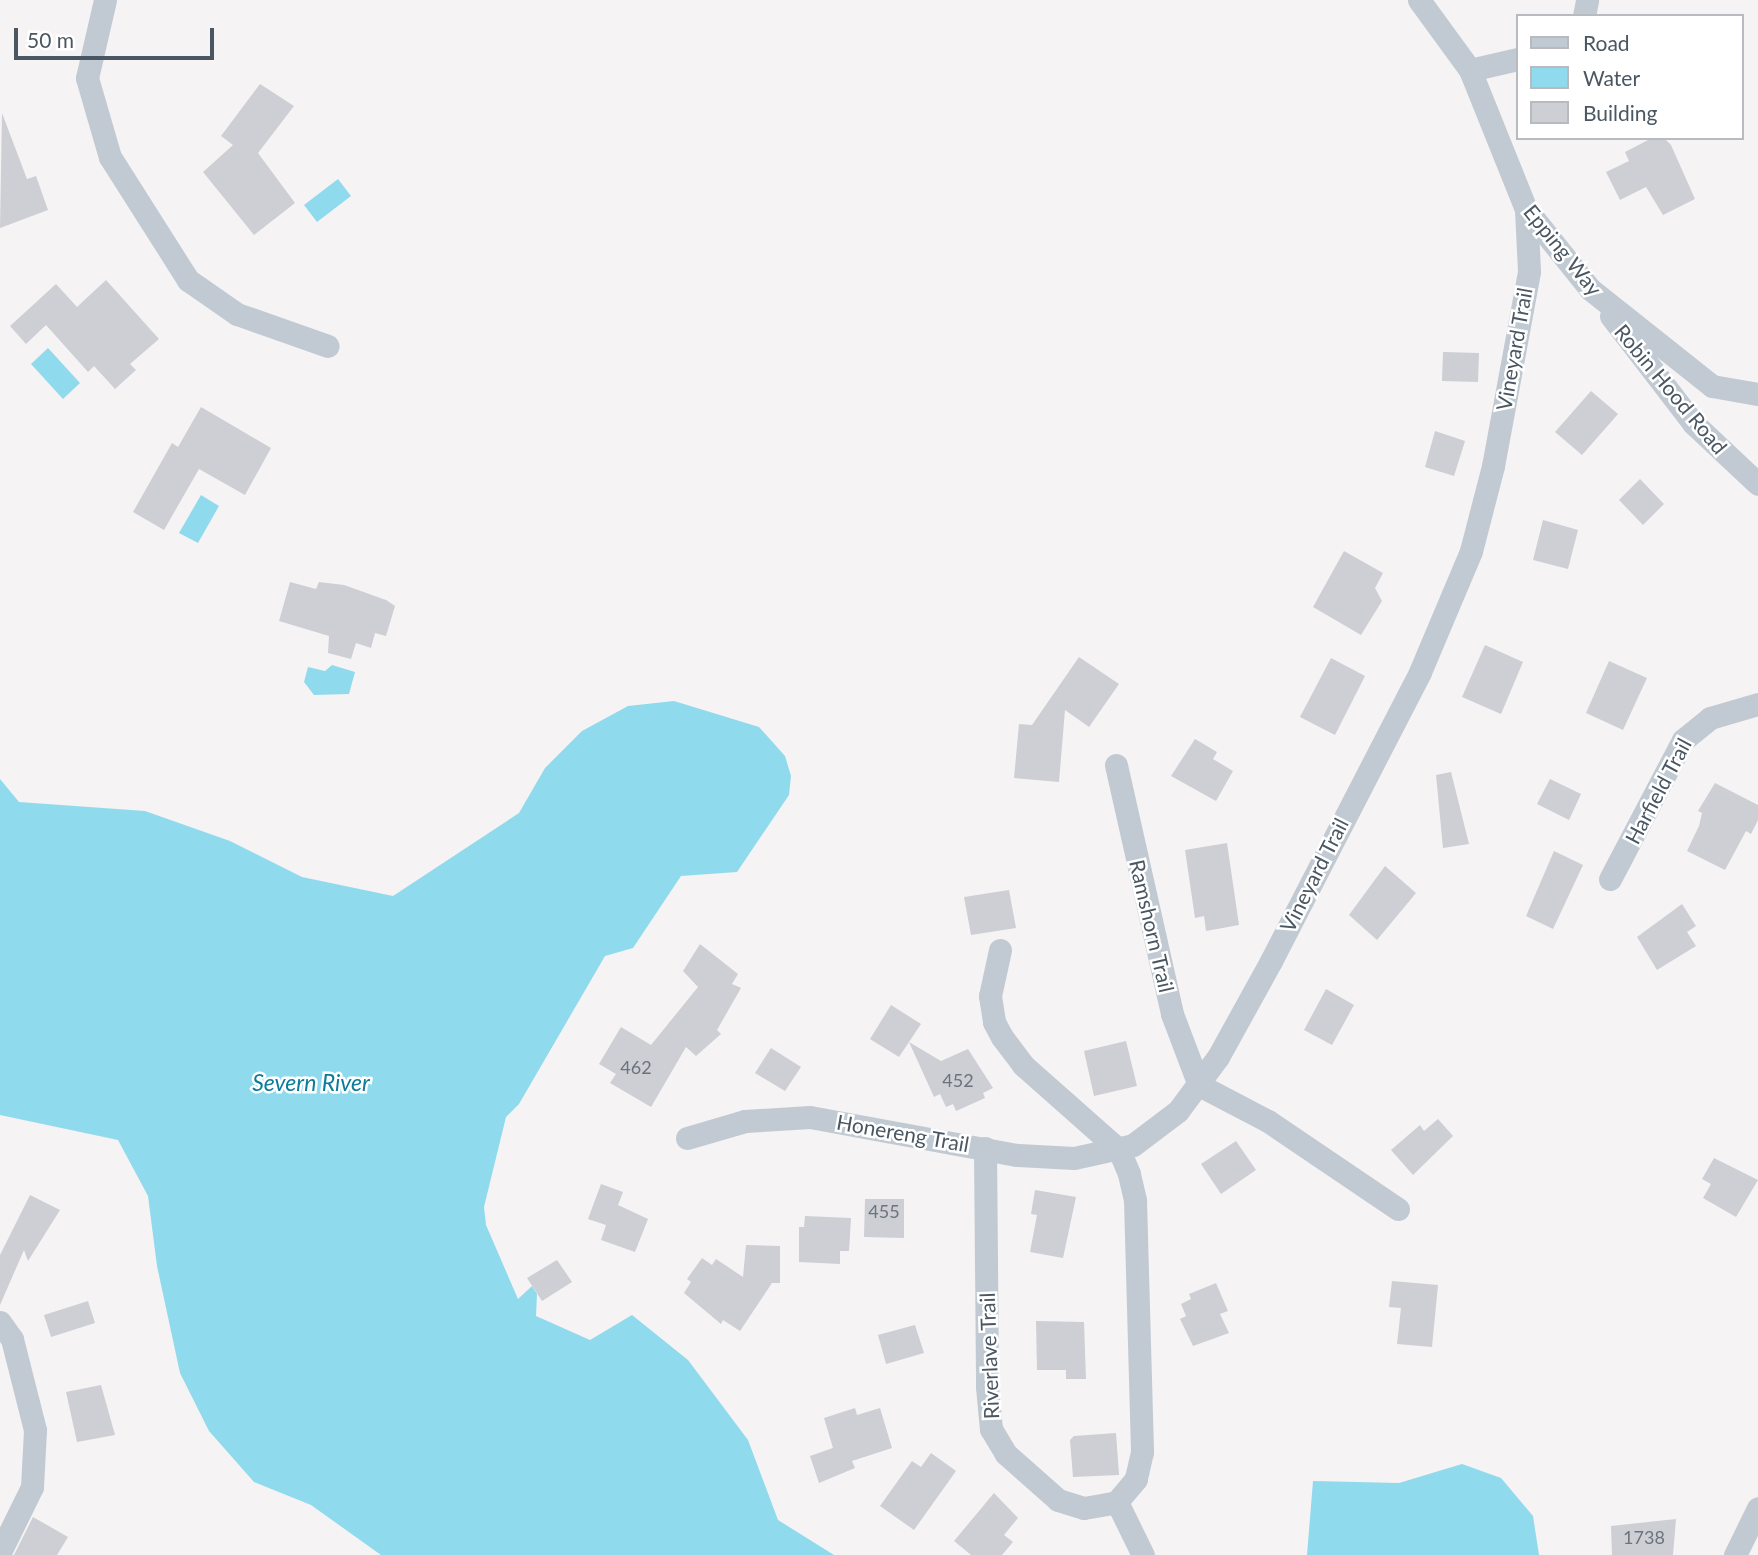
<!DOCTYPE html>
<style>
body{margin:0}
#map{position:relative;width:1758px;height:1555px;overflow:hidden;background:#f5f3f3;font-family:Lato,sans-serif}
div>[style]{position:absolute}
.water>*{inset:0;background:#90daee}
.building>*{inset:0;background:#cdcfd5}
.street>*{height:23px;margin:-11.5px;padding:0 11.5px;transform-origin:11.5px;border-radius:11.5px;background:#c1cad2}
span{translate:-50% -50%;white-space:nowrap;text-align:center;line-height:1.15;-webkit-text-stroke:5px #fff;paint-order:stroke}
.number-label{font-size:18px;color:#6b747e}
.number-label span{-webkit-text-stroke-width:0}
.street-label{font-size:21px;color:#4a5661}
.water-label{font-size:23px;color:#0c7c9b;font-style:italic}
.legend{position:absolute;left:1516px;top:14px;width:228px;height:126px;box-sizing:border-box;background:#fff;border:2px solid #b7bbc0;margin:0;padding:9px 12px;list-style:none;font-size:21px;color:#4a5661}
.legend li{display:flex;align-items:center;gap:14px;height:35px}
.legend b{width:35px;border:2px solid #b7bbc0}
.scale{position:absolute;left:14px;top:28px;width:200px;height:32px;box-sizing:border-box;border:4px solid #4a5661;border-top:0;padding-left:9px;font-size:21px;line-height:24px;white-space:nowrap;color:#4a5661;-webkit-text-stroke:5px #fff;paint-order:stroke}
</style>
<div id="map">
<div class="water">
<i style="clip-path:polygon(338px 179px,351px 196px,317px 222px,304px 205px)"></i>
<i style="clip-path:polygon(48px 348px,80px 383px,63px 399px,31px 364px)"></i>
<i style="clip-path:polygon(201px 495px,219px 506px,198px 543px,179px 533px)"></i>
<i style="clip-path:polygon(332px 665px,355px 672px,349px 694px,314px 695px,304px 682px,308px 667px,325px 671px)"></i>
<i style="clip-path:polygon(674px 701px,759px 727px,785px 756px,791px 776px,789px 795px,737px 872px,681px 876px,633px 948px,605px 956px,519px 1104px,506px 1117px,484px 1207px,486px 1225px,518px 1299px,532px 1286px,537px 1294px,536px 1316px,590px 1340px,632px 1315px,688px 1360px,748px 1440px,778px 1520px,834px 1555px,381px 1555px,311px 1505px,254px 1482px,209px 1431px,180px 1373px,157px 1266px,148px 1196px,118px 1140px,0 1115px,0 779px,19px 802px,145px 811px,230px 841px,302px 877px,393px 896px,519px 813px,545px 768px,582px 731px,628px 706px)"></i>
<i style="clip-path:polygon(1462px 1464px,1501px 1478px,1533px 1516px,1539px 1555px,1307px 1555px,1313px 1481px,1399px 1483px)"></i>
</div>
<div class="building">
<i style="clip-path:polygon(260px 84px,294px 106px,258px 153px,295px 203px,254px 235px,203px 172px,233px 145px,221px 136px)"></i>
<i style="clip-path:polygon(2px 113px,27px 179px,36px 176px,48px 210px,0 228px)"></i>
<i style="clip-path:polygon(1652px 138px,1664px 138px,1671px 145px,1695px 199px,1663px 215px,1646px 187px,1620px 200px,1606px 172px,1629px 161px,1625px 152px)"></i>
<i style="clip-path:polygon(106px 280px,159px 339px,130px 364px,136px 370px,115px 389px,94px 366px,88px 372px,46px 325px,26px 344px,10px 326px,56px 284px,77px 307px)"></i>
<i style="clip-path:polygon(1443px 352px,1479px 353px,1478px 382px,1442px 381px)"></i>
<i style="clip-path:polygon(1591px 391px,1618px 414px,1582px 455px,1555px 432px)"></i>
<i style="clip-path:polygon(201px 407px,271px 448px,245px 495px,199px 469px,164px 530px,133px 512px,172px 443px,178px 447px)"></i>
<i style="clip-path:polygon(1435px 431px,1465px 441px,1454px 476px,1425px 467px)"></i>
<i style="clip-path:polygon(1640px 479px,1664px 504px,1643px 525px,1619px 500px)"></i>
<i style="clip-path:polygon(1543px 520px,1578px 530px,1568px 569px,1533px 560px)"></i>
<i style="clip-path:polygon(1344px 551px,1383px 573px,1375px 588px,1382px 601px,1361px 635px,1313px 607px)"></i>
<i style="clip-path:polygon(290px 582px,316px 589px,319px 582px,344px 585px,386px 600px,395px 606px,386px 636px,375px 633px,371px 648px,356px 643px,351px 659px,328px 653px,329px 636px,279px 621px)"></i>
<i style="clip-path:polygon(1485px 645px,1523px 662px,1501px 714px,1462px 697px)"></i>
<i style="clip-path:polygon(1079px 657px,1119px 684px,1089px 727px,1065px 710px,1059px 782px,1014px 778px,1019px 724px,1032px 725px)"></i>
<i style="clip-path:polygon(1331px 658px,1365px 676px,1335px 735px,1300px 717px)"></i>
<i style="clip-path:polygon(1609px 661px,1647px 678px,1623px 730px,1586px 713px)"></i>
<i style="clip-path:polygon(1195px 739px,1217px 752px,1213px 759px,1233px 771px,1216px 801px,1171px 776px)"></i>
<i style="clip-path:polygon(1451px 772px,1469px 844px,1443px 848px,1436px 775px)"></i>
<i style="clip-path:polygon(1550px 779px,1581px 794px,1569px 820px,1537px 804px)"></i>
<i style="clip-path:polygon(1715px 783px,1758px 805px,1758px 820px,1751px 834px,1746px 831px,1725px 870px,1687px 851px,1699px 826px,1702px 813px,1698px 811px)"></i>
<i style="clip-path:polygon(1227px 843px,1239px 925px,1206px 931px,1204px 916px,1195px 918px,1185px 850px)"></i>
<i style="clip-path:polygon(1554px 851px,1583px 865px,1553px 929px,1526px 916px)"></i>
<i style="clip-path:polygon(1385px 866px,1416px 893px,1377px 940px,1349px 915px)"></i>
<i style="clip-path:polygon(1009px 890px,1016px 928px,971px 935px,964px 897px)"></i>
<i style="clip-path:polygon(1682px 904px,1696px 926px,1687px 932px,1696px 946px,1657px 970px,1637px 937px)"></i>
<i style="clip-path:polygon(700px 944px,738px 974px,732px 984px,741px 988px,717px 1030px,721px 1034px,696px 1056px,686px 1047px,651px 1107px,610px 1083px,616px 1074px,599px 1064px,621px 1027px,651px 1045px,698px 987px,683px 971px)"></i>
<i style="clip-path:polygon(1326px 989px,1354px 1005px,1332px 1045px,1304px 1030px)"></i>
<i style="clip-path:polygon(891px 1005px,921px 1024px,909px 1042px,941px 1061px,968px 1049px,993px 1088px,983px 1093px,985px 1098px,956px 1111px,953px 1104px,946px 1107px,940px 1094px,934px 1097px,909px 1042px,899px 1057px,870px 1039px)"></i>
<i style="clip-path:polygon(1126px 1041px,1137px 1086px,1094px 1096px,1084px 1051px)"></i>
<i style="clip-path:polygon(771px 1048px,801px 1067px,785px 1091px,755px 1073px)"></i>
<i style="clip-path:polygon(1438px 1119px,1453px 1136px,1413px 1175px,1391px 1150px,1420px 1125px,1424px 1131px)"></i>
<i style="clip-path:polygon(1236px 1141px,1256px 1170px,1221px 1194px,1201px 1164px)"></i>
<i style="clip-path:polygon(1714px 1158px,1758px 1180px,1736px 1217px,1703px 1198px,1711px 1184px,1702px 1179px)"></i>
<i style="clip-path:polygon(601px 1184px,623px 1192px,618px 1205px,648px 1219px,635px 1252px,601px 1240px,606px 1225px,588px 1219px)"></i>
<i style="clip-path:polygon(1035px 1190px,1076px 1197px,1063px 1258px,1030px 1252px,1037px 1215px,1031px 1214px)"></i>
<i style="clip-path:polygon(30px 1195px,60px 1210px,28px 1261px,24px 1250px,0 1305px,0 1255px)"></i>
<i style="clip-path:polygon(865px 1199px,904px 1199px,904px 1238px,864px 1237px)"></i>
<i style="clip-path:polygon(805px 1216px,851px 1218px,849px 1251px,840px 1251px,840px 1264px,799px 1262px,799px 1227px,804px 1227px)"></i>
<i style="clip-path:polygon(746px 1245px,780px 1246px,780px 1283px,772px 1283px,740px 1331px,723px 1320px,721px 1324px,684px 1293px,691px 1282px,687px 1279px,702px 1258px,712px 1265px,716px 1259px,743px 1277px)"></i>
<i style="clip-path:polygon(557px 1260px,572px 1282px,542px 1301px,527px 1278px)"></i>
<i style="clip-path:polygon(1392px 1281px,1438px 1285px,1432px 1347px,1397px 1344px,1401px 1308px,1389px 1307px)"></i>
<i style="clip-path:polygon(1216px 1283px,1228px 1311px,1220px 1314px,1229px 1333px,1193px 1346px,1180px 1319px,1186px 1316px,1181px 1304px,1191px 1299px,1189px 1294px)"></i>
<i style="clip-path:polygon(88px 1301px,95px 1323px,51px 1337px,44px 1315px)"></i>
<i style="clip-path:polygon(1036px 1321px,1084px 1322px,1086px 1379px,1066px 1379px,1066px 1370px,1037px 1370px)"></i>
<i style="clip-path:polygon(915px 1325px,924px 1353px,886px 1364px,878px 1335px)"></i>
<i style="clip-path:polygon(101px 1385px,115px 1435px,77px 1442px,66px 1392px)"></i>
<i style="clip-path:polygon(855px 1408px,857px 1415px,880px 1408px,892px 1448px,852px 1461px,855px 1468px,819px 1483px,810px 1456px,833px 1448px,824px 1418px)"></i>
<i style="clip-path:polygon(1116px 1433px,1119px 1475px,1073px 1477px,1070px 1440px,1074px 1436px)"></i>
<i style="clip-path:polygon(931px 1453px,956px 1471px,914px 1530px,880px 1506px,912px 1461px,921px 1467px)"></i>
<i style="clip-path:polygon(994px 1493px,1018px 1518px,1004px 1535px,1013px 1542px,1002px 1555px,971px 1555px,954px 1541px)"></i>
<i style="clip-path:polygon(33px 1517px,68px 1537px,57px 1555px,14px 1555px)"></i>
<i style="clip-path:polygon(1676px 1519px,1673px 1555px,1612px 1555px,1611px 1526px)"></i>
</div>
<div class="street">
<i style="left:105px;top:0;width:80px;rotate:103deg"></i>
<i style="left:87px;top:78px;width:82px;rotate:73.8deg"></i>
<i style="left:110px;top:157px;width:146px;rotate:57.6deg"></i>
<i style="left:188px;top:280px;width:60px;rotate:34.8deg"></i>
<i style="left:237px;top:314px;width:96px;rotate:19.4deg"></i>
<i style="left:1419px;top:0;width:87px;rotate:53.9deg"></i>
<i style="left:1470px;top:70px;width:150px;rotate:68.1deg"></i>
<i style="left:1526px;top:209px;width:102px;rotate:51.3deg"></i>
<i style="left:1590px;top:289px;width:156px;rotate:38.5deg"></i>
<i style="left:1712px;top:386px;width:47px;rotate:9.9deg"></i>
<i style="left:1584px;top:16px;width:16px;rotate:-79deg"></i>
<i style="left:1470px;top:70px;width:49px;rotate:-12.9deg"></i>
<i style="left:1611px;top:316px;width:135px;rotate:52.5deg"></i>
<i style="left:1693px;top:423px;width:89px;rotate:43.2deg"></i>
<i style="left:1116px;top:765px;width:255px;rotate:77.3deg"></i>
<i style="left:1172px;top:1014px;width:76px;rotate:69.2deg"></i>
<i style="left:1610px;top:879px;width:157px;rotate:-62.3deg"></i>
<i style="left:1683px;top:740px;width:35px;rotate:-39deg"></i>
<i style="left:1710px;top:718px;width:50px;rotate:-16.3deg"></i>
<i style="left:1000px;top:950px;width:47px;rotate:102.3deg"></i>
<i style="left:990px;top:996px;width:26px;rotate:81deg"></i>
<i style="left:994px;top:1022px;width:17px;rotate:62deg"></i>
<i style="left:1002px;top:1037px;width:35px;rotate:53deg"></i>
<i style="left:1023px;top:1065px;width:128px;rotate:41.5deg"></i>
<i style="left:1119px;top:1150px;width:26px;rotate:67deg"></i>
<i style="left:1129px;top:1174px;width:27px;rotate:77deg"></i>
<i style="left:1135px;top:1200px;width:252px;rotate:88.4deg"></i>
<i style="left:1142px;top:1452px;width:28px;rotate:103deg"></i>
<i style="left:1136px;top:1479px;width:30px;rotate:130deg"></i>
<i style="left:1199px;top:1085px;width:78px;rotate:27.6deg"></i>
<i style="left:1268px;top:1121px;width:157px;rotate:34.1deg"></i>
<i style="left:687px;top:1138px;width:60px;rotate:-16.3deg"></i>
<i style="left:745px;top:1121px;width:65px;rotate:-3.5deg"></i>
<i style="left:810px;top:1117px;width:211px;rotate:10.4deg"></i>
<i style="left:1018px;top:1155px;width:56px;rotate:3.1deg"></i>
<i style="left:1074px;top:1158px;width:60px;rotate:-12.4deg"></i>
<i style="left:1133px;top:1145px;width:56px;rotate:-37.1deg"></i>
<i style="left:1178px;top:1111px;width:67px;rotate:-53.5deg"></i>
<i style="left:1218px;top:1057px;width:110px;rotate:-61.1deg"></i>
<i style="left:1271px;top:961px;width:325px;rotate:-62.7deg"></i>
<i style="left:1420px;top:672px;width:131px;rotate:-67.1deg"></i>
<i style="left:1471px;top:551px;width:88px;rotate:-75.5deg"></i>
<i style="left:1493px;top:466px;width:198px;rotate:-79.5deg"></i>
<i style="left:1529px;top:271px;width:62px;rotate:-92.8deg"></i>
<i style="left:985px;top:1148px;width:239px;rotate:89.5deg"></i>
<i style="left:987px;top:1387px;width:42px;rotate:84.6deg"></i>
<i style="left:991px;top:1429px;width:29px;rotate:59deg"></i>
<i style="left:1006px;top:1454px;width:69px;rotate:41.5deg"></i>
<i style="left:1058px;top:1500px;width:27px;rotate:17deg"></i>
<i style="left:1084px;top:1508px;width:34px;rotate:-10deg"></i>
<i style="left:0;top:1322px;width:21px;rotate:55deg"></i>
<i style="left:12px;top:1339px;width:94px;rotate:75.8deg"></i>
<i style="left:35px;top:1430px;width:57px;rotate:93deg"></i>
<i style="left:32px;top:1487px;width:72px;rotate:116.2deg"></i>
<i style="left:1117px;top:1502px;width:59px;rotate:63.9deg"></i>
<i style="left:1735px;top:1555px;width:52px;rotate:-63.9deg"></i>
</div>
<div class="number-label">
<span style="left:636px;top:1067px">462</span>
<span style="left:958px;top:1080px">452</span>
<span style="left:884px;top:1211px">455</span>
<span style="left:1644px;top:1537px">1738</span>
</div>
<div class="street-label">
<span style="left:1563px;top:250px;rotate:51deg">Epping Way</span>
<span style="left:1514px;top:349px;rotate:-80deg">Vineyard Trail</span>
<span style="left:1671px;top:389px;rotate:50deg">Robin Hood Road</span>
<span style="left:1658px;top:791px;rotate:-62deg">Harfield Trail</span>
<span style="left:1314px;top:875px;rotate:-63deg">Vineyard Trail</span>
<span style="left:1152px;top:926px;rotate:77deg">Ramshorn Trail</span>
<span style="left:903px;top:1133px;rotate:10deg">Honereng Trail</span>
<span style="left:989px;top:1356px;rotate:-92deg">Riverlave Trail</span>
</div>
<div class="water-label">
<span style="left:311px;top:1082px">Severn River</span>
</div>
<ul class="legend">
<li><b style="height:9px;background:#c1cad2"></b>Road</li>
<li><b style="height:19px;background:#90daee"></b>Water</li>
<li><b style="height:19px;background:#cdcfd5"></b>Building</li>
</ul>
<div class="scale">50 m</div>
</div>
